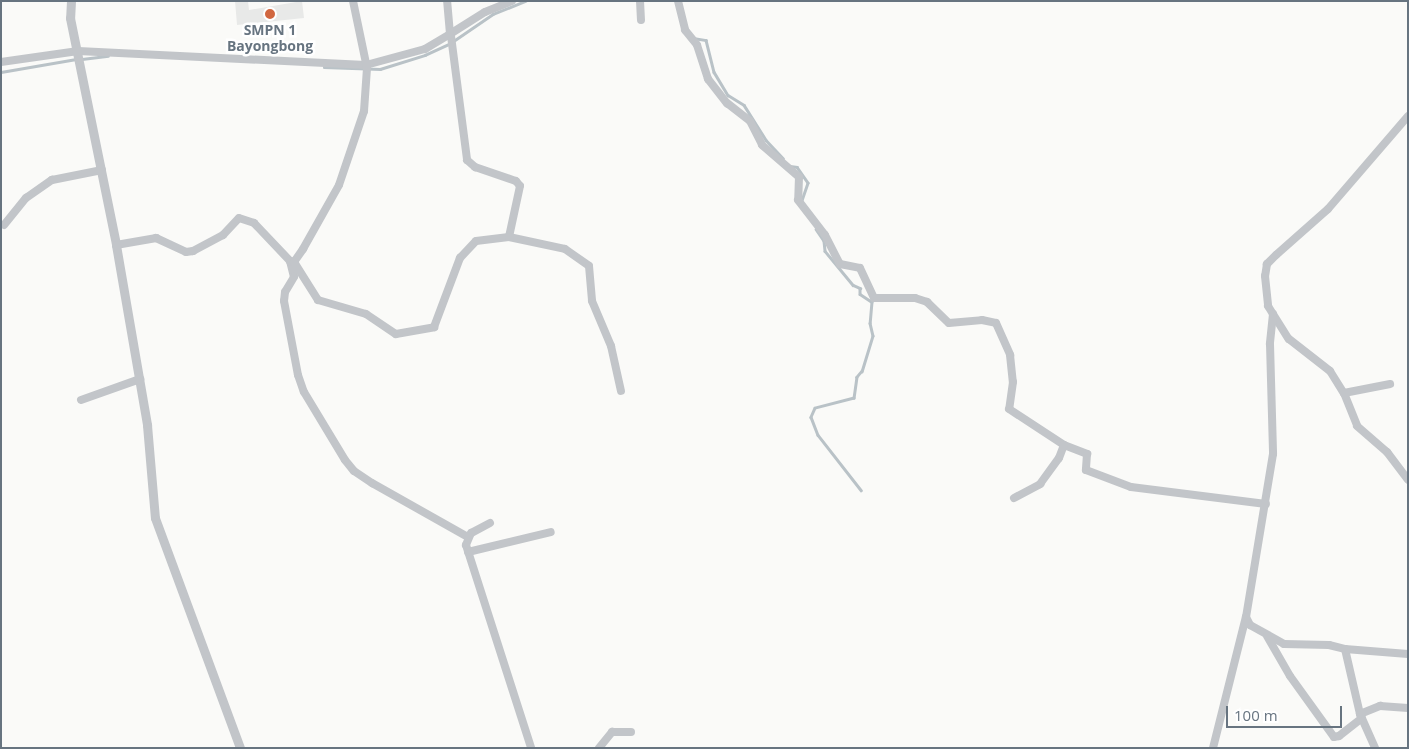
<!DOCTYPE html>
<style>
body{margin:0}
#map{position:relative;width:1409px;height:749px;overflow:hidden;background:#fafaf8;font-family:"Open Sans",sans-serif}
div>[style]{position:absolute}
.built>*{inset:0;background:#e8e9e8}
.stream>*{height:2.5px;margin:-1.25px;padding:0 1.25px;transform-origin:1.25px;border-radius:1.25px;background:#b9c2c7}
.minor>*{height:8px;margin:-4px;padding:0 4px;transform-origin:4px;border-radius:4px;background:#c2c5c9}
.tertiary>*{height:9px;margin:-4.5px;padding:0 4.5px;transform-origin:4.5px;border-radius:4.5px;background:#c2c5c9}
.dots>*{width:14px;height:14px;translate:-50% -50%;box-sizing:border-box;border:2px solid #fff;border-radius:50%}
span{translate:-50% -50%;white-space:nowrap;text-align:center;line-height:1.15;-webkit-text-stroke:5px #fff;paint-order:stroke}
.poi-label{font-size:14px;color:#677480;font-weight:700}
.frame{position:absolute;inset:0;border:2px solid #677480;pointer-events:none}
.scale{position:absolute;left:1226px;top:706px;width:116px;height:22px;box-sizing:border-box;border:2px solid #677480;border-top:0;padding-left:6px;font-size:15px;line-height:18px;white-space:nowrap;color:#677480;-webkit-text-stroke:4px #fff;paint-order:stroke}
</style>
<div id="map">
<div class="built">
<i style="clip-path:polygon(235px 1px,248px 1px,249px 10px,302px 1px,304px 18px,237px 25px)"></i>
</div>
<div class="stream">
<i style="left:693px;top:38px;width:13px;rotate:9deg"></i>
<i style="left:706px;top:40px;width:33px;rotate:76deg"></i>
<i style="left:714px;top:72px;width:27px;rotate:59deg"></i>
<i style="left:728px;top:95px;width:19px;rotate:32deg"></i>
<i style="left:744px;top:105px;width:41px;rotate:57.8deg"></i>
<i style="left:766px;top:140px;width:25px;rotate:47deg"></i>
<i style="left:82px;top:59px;width:26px;rotate:-7deg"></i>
<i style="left:324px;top:67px;width:56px;rotate:2deg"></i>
<i style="left:380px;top:69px;width:47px;rotate:-17.3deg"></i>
<i style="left:425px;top:55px;width:26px;rotate:-25deg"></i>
<i style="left:449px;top:44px;width:53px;rotate:-34.3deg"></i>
<i style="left:493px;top:14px;width:35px;rotate:-22deg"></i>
<i style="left:1px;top:72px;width:76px;rotate:-9.8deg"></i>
<i style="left:790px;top:166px;width:7px;rotate:8deg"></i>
<i style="left:797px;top:167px;width:19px;rotate:55deg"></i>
<i style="left:808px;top:183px;width:18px;rotate:109deg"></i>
<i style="left:816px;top:229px;width:14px;rotate:56deg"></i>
<i style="left:824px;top:241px;width:10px;rotate:84deg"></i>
<i style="left:825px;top:251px;width:44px;rotate:50.5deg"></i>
<i style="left:853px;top:285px;width:8px;rotate:23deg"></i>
<i style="left:860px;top:288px;width:6px;rotate:90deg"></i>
<i style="left:860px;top:294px;width:14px;rotate:34deg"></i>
<i style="left:872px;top:302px;width:21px;rotate:95deg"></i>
<i style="left:870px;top:323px;width:13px;rotate:77deg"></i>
<i style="left:873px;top:336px;width:37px;rotate:107deg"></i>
<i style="left:862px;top:371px;width:8px;rotate:130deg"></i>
<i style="left:857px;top:377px;width:21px;rotate:98deg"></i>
<i style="left:854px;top:398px;width:40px;rotate:165.6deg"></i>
<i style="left:815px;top:408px;width:10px;rotate:114deg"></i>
<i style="left:811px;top:417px;width:19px;rotate:69deg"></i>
<i style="left:818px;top:435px;width:70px;rotate:52deg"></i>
</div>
<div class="minor">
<i style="left:640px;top:1px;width:19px;rotate:87deg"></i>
<i style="left:678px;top:1px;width:30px;rotate:76deg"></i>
<i style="left:685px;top:30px;width:19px;rotate:51deg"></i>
<i style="left:697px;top:45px;width:36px;rotate:72deg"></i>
<i style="left:708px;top:79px;width:31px;rotate:52deg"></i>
<i style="left:727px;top:103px;width:29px;rotate:38deg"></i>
<i style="left:750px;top:121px;width:27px;rotate:63deg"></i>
<i style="left:762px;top:145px;width:49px;rotate:40.9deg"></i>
<i style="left:799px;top:177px;width:23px;rotate:92deg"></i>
<i style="left:798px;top:200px;width:44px;rotate:52.4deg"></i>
<i style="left:825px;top:235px;width:33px;rotate:63deg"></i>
<i style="left:840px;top:264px;width:20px;rotate:11deg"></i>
<i style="left:860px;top:268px;width:33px;rotate:65deg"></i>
<i style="left:874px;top:298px;width:41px"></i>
<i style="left:915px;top:298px;width:13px;rotate:18deg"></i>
<i style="left:927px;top:302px;width:30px;rotate:44deg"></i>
<i style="left:949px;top:323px;width:33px;rotate:-5deg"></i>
<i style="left:982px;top:320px;width:14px;rotate:12deg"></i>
<i style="left:996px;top:323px;width:35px;rotate:66deg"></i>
<i style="left:1010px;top:355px;width:27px;rotate:84deg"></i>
<i style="left:1013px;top:382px;width:27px;rotate:98deg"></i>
<i style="left:1009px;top:409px;width:66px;rotate:33.2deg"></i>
<i style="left:1064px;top:445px;width:25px;rotate:21deg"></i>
<i style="left:1087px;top:454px;width:16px;rotate:94deg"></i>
<i style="left:1086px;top:470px;width:48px;rotate:20.7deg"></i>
<i style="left:1131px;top:487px;width:136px;rotate:7.2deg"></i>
<i style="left:450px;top:34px;width:41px;rotate:-32.2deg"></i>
<i style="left:485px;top:12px;width:29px;rotate:-22deg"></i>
<i style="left:451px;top:36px;width:125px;rotate:82.6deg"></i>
<i style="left:467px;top:160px;width:11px;rotate:41deg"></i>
<i style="left:475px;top:167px;width:43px;rotate:18.9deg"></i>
<i style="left:516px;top:181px;width:6px;rotate:51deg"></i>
<i style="left:520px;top:186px;width:52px;rotate:102.2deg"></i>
<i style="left:1px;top:62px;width:78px;rotate:-8.1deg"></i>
<i style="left:78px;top:51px;width:288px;rotate:2.8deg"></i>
<i style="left:366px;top:65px;width:61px;rotate:-15.2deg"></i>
<i style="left:425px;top:49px;width:29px;rotate:-31deg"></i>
<i style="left:450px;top:34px;width:33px;rotate:-95deg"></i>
<i style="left:1408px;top:116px;width:123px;rotate:130.7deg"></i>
<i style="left:1328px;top:209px;width:69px;rotate:138.5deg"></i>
<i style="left:1276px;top:255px;width:13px;rotate:135deg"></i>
<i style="left:1267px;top:264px;width:12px;rotate:99deg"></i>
<i style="left:1265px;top:276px;width:30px;rotate:84deg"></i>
<i style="left:1268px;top:306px;width:39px;rotate:58deg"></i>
<i style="left:1289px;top:339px;width:52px;rotate:38deg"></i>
<i style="left:1330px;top:371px;width:26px;rotate:58deg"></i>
<i style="left:1344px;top:393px;width:35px;rotate:68deg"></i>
<i style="left:1357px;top:426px;width:40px;rotate:41deg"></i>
<i style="left:1387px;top:452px;width:35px;rotate:53deg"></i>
<i style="left:4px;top:225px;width:35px;rotate:-51deg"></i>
<i style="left:26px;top:198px;width:32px;rotate:-35deg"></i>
<i style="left:52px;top:180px;width:51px;rotate:-11.3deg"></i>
<i style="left:116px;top:245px;width:41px;rotate:-9.9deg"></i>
<i style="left:156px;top:238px;width:33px;rotate:25deg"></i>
<i style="left:186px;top:252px;width:7px;rotate:-8deg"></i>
<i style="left:193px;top:251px;width:34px;rotate:-28deg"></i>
<i style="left:223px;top:235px;width:23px;rotate:-47deg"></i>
<i style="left:239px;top:218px;width:16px;rotate:18deg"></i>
<i style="left:254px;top:223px;width:52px;rotate:46.5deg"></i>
<i style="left:290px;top:261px;width:16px;rotate:76deg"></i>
<i style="left:294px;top:277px;width:17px;rotate:121deg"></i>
<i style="left:285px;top:292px;width:9px;rotate:96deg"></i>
<i style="left:284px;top:301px;width:75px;rotate:79.3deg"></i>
<i style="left:298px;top:375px;width:18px;rotate:71deg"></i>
<i style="left:304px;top:392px;width:79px;rotate:58.9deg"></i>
<i style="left:345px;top:460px;width:14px;rotate:51deg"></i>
<i style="left:354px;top:471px;width:22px;rotate:34deg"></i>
<i style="left:372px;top:483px;width:110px;rotate:29.4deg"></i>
<i style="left:290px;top:261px;width:4px;rotate:14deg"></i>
<i style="left:294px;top:262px;width:16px;rotate:-55deg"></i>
<i style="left:303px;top:249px;width:73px;rotate:-60.6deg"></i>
<i style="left:339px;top:185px;width:78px;rotate:-71.3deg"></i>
<i style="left:364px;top:111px;width:43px;rotate:-86deg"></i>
<i style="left:367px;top:68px;width:68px;rotate:-101.8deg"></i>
<i style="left:294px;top:262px;width:45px;rotate:57.7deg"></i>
<i style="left:318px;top:300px;width:50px;rotate:16.3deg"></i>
<i style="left:366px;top:314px;width:36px;rotate:34deg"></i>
<i style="left:396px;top:334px;width:39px;rotate:-10deg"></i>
<i style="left:434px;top:327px;width:74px;rotate:-69.4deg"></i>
<i style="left:460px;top:258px;width:23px;rotate:-47deg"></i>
<i style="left:476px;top:241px;width:33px;rotate:-7deg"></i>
<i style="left:509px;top:237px;width:57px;rotate:12.1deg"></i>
<i style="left:565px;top:249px;width:29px;rotate:35deg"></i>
<i style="left:589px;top:266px;width:35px;rotate:85deg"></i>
<i style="left:592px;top:301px;width:49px;rotate:67.1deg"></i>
<i style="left:611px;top:346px;width:46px;rotate:77.5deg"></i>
<i style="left:1273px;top:314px;width:30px;rotate:96deg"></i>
<i style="left:1270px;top:344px;width:110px;rotate:88.4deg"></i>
<i style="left:1273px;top:454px;width:165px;rotate:99.4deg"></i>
<i style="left:1246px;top:617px;width:9px;rotate:63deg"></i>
<i style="left:1250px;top:625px;width:39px;rotate:29deg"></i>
<i style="left:1284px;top:644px;width:45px;rotate:1.3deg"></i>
<i style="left:1329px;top:645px;width:16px;rotate:14deg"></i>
<i style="left:1345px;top:649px;width:67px;rotate:77deg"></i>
<i style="left:1360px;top:714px;width:37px;rotate:66deg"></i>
<i style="left:1344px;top:393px;width:47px;rotate:-11.1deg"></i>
<i style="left:81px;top:400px;width:63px;rotate:-19.6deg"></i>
<i style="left:1014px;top:498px;width:30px;rotate:-28deg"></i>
<i style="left:1040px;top:484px;width:32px;rotate:-54deg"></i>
<i style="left:1059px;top:458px;width:14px;rotate:-69deg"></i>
<i style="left:490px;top:523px;width:21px;rotate:152deg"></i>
<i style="left:471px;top:533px;width:13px;rotate:113deg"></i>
<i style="left:466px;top:545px;width:213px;rotate:72.2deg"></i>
<i style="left:468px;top:552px;width:85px;rotate:-13.5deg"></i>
<i style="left:1267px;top:636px;width:46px;rotate:60.1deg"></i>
<i style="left:1290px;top:676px;width:75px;rotate:54.2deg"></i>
<i style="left:1334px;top:737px;width:5px;rotate:-11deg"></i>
<i style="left:1339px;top:736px;width:29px;rotate:-38deg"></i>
<i style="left:1345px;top:649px;width:63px;rotate:4.5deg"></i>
<i style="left:1360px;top:714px;width:22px;rotate:-22deg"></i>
<i style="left:1380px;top:706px;width:28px;rotate:4deg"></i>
<i style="left:599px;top:748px;width:21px;rotate:-51deg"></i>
<i style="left:612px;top:732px;width:19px"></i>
<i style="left:1213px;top:748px;width:135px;rotate:-75.9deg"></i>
</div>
<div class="tertiary">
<i style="left:71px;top:1px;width:17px;rotate:93deg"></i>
<i style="left:70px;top:18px;width:232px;rotate:78.5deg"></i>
<i style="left:116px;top:245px;width:183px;rotate:80.2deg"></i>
<i style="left:147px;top:425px;width:93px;rotate:85.1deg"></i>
<i style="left:155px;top:518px;width:245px;rotate:69.7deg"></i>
</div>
<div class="dots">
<i style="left:270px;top:14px;background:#d16740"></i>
</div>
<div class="poi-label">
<span style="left:270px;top:38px">SMPN 1<br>Bayongbong</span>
</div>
<div class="frame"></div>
<div class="scale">100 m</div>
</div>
